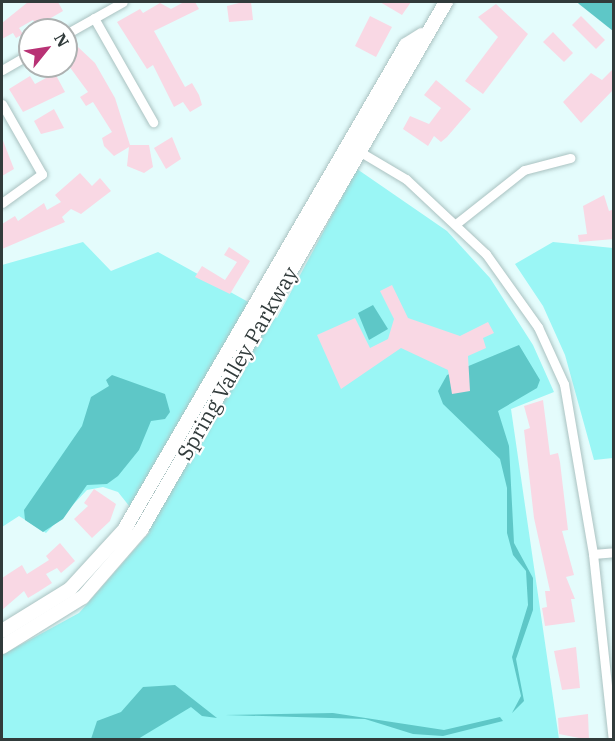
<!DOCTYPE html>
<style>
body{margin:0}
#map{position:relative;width:615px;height:741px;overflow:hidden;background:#e4fcfc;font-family:"IBM Plex Serif",serif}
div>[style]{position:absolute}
.green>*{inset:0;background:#9af6f5}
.water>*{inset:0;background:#5ec7c7}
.building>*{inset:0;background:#f9d8e4}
.roads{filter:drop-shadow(0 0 2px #aac2c1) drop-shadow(0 0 2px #aac2c1)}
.street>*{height:9px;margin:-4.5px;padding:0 4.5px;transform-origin:4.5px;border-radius:4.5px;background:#fff}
.secondary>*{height:14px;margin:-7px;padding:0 7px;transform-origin:7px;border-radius:7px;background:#fff}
span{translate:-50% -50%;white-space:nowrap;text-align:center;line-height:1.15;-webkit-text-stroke:4.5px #fff;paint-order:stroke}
.street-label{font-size:21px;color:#313b3b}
.frame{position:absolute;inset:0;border:3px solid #313b3b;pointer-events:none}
.north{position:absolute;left:18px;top:18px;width:60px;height:60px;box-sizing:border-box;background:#fff;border:2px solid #adb1b1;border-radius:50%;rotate:60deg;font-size:16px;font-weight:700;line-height:24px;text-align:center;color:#313b3b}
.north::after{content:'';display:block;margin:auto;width:21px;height:27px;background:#b83275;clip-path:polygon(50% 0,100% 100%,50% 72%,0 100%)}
</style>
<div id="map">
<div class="green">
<i style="clip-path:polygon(357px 169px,447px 231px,490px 278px,533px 345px,554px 392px,511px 409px,559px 739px,2px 739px,2px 655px,79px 613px,150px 532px,118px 492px,103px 487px,87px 490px,46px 533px,19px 516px,2px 527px,2px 265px,83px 242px,111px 271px,158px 252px,277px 318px)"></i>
<i style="clip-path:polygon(553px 242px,613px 248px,613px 458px,594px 460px,565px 355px,543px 306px,515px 264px)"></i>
</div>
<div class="water">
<i style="clip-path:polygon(577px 2px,613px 2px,613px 31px,579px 4px)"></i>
<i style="clip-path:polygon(373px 305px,388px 329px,369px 340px,358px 313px)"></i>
<i style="clip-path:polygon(519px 345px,540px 380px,537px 388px,498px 411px,509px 446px,514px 543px,533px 578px,533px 610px,516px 659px,524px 701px,512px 713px,521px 696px,512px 657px,528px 605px,526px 571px,513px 555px,507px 533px,507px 488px,500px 459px,443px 404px,438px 391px,447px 375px)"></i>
<i style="clip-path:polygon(112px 375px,165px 394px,170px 412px,165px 419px,151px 421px,139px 450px,118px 476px,107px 484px,87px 485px,63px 519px,43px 532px,25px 520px,24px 510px,82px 426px,91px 397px,109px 386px,106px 380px)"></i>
<i style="clip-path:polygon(175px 685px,217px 718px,202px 716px,191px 707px,138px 739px,91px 739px,97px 721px,121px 712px,143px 687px)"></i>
<i style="clip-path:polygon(333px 713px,444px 730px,500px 717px,503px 721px,443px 736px,413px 734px,365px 719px,225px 715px)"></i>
</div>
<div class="building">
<i style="clip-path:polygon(28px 2px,58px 2px,63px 11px,37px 26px,33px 20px,19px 28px,23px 34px,16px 38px,13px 33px,2px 39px,2px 23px)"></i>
<i style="clip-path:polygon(184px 2px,195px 2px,199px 9px,154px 31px,185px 87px,192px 83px,199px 95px,202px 105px,190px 112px,183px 102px,174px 107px,153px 65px,147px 69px,117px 22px,140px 9px,143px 13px,160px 3px,171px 9px)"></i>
<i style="clip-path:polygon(243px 2px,251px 2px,253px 20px,229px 22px,227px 6px)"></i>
<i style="clip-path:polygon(380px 2px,411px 2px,402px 15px)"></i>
<i style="clip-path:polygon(496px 4px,528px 34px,483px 94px,465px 81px,498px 37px,478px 17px)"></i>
<i style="clip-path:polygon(370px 16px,392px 27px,376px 57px,355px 46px)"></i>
<i style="clip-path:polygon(581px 16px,605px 40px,596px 49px,572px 25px)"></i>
<i style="clip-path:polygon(553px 32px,573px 53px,564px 62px,543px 42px)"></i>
<i style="clip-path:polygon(78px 47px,95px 63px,115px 98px,130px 145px,149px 145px,153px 167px,144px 173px,127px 166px,129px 147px,114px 156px,104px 146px,102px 138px,112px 132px,93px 102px,86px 106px,80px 97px,88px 92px,66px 62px,66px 54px)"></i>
<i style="clip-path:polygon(51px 66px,65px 92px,23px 112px,9px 89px,30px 76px,35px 84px,46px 78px,42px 70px)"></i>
<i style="clip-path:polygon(614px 68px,614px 89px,581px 123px,563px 102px,591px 73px,602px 80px)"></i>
<i style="clip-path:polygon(436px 80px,471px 109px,447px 137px,441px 142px,434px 136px,428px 146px,403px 129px,410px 116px,429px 124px,441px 108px,424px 95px)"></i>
<i style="clip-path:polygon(54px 109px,64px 128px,41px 134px,34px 121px)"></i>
<i style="clip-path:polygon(172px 137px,181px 159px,166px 169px,154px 148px)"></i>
<i style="clip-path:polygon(2px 138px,14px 169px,2px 176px)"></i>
<i style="clip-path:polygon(80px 173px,92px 186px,100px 178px,111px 191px,81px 214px,71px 209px,62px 217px,65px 222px,2px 249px,2px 224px,15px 216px,18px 221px,44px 203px,47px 210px,61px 202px,55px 195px)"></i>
<i style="clip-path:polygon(604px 195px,609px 211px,614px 209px,614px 239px,579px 242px,578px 235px,587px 234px,583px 206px)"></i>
<i style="clip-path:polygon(229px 247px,250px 261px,230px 294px,195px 277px,202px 266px,225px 280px,237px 262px,224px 255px)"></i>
<i style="clip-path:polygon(392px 285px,408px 318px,460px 336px,488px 322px,494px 333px,483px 338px,486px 348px,468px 356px,470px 391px,452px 394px,448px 370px,401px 348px,341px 389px,317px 335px,355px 318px,370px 348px,388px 339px,394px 319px,380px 291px)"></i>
<i style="clip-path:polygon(543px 400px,550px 455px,558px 453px,560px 462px,568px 530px,562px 531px,574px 575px,566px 577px,575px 599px,571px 599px,575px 622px,545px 626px,542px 608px,547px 607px,545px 591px,550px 591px,534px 518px,524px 430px,530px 428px,524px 406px)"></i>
<i style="clip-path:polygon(94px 489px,116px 504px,110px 521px,92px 538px,74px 519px,88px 506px,84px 503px)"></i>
<i style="clip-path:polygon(60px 543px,75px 561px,61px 573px,57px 568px,46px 574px,52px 583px,38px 592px,28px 598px,24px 591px,2px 610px,2px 578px,22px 565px,27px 574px,49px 560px,46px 556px)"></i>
<i style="clip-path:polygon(576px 647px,580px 688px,562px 690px,554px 651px)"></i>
<i style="clip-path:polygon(588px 714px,589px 740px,559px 734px,558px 718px)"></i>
</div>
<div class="roads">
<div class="street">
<i style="left:94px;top:18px;width:120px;rotate:60.4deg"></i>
<i style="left:66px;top:34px;width:65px;rotate:-29.3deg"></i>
<i style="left:2px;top:70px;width:32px;rotate:-30deg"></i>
<i style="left:2px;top:104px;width:81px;rotate:60.3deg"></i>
<i style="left:42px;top:174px;width:49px;rotate:144.1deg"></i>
<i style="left:357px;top:150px;width:57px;rotate:30.6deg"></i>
<i style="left:406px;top:179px;width:110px;rotate:43.2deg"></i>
<i style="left:486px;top:254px;width:90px;rotate:54.5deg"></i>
<i style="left:538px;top:327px;width:63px;rotate:65.5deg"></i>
<i style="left:564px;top:384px;width:172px;rotate:80.3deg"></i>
<i style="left:593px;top:554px;width:187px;rotate:83.9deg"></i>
<i style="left:457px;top:223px;width:85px;rotate:-38.3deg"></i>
<i style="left:524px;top:170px;width:48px;rotate:-14.6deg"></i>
<i style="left:593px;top:554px;width:21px;rotate:-5deg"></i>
</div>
<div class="secondary">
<i style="left:2px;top:631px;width:80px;rotate:-31.7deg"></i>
<i style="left:70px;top:589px;width:80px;rotate:-47.5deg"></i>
<i style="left:124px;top:530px;width:561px;rotate:-59.82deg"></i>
<i style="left:406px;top:45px;width:19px;rotate:-32deg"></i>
<i style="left:2px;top:647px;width:95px;rotate:-31.7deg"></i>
<i style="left:83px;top:597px;width:89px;rotate:-49.1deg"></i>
<i style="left:141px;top:530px;width:610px;rotate:-59.99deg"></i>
</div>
</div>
<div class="street-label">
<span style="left:237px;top:363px;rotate:-60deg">Spring Valley Parkway</span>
</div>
<div class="frame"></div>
<div class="north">N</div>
</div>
